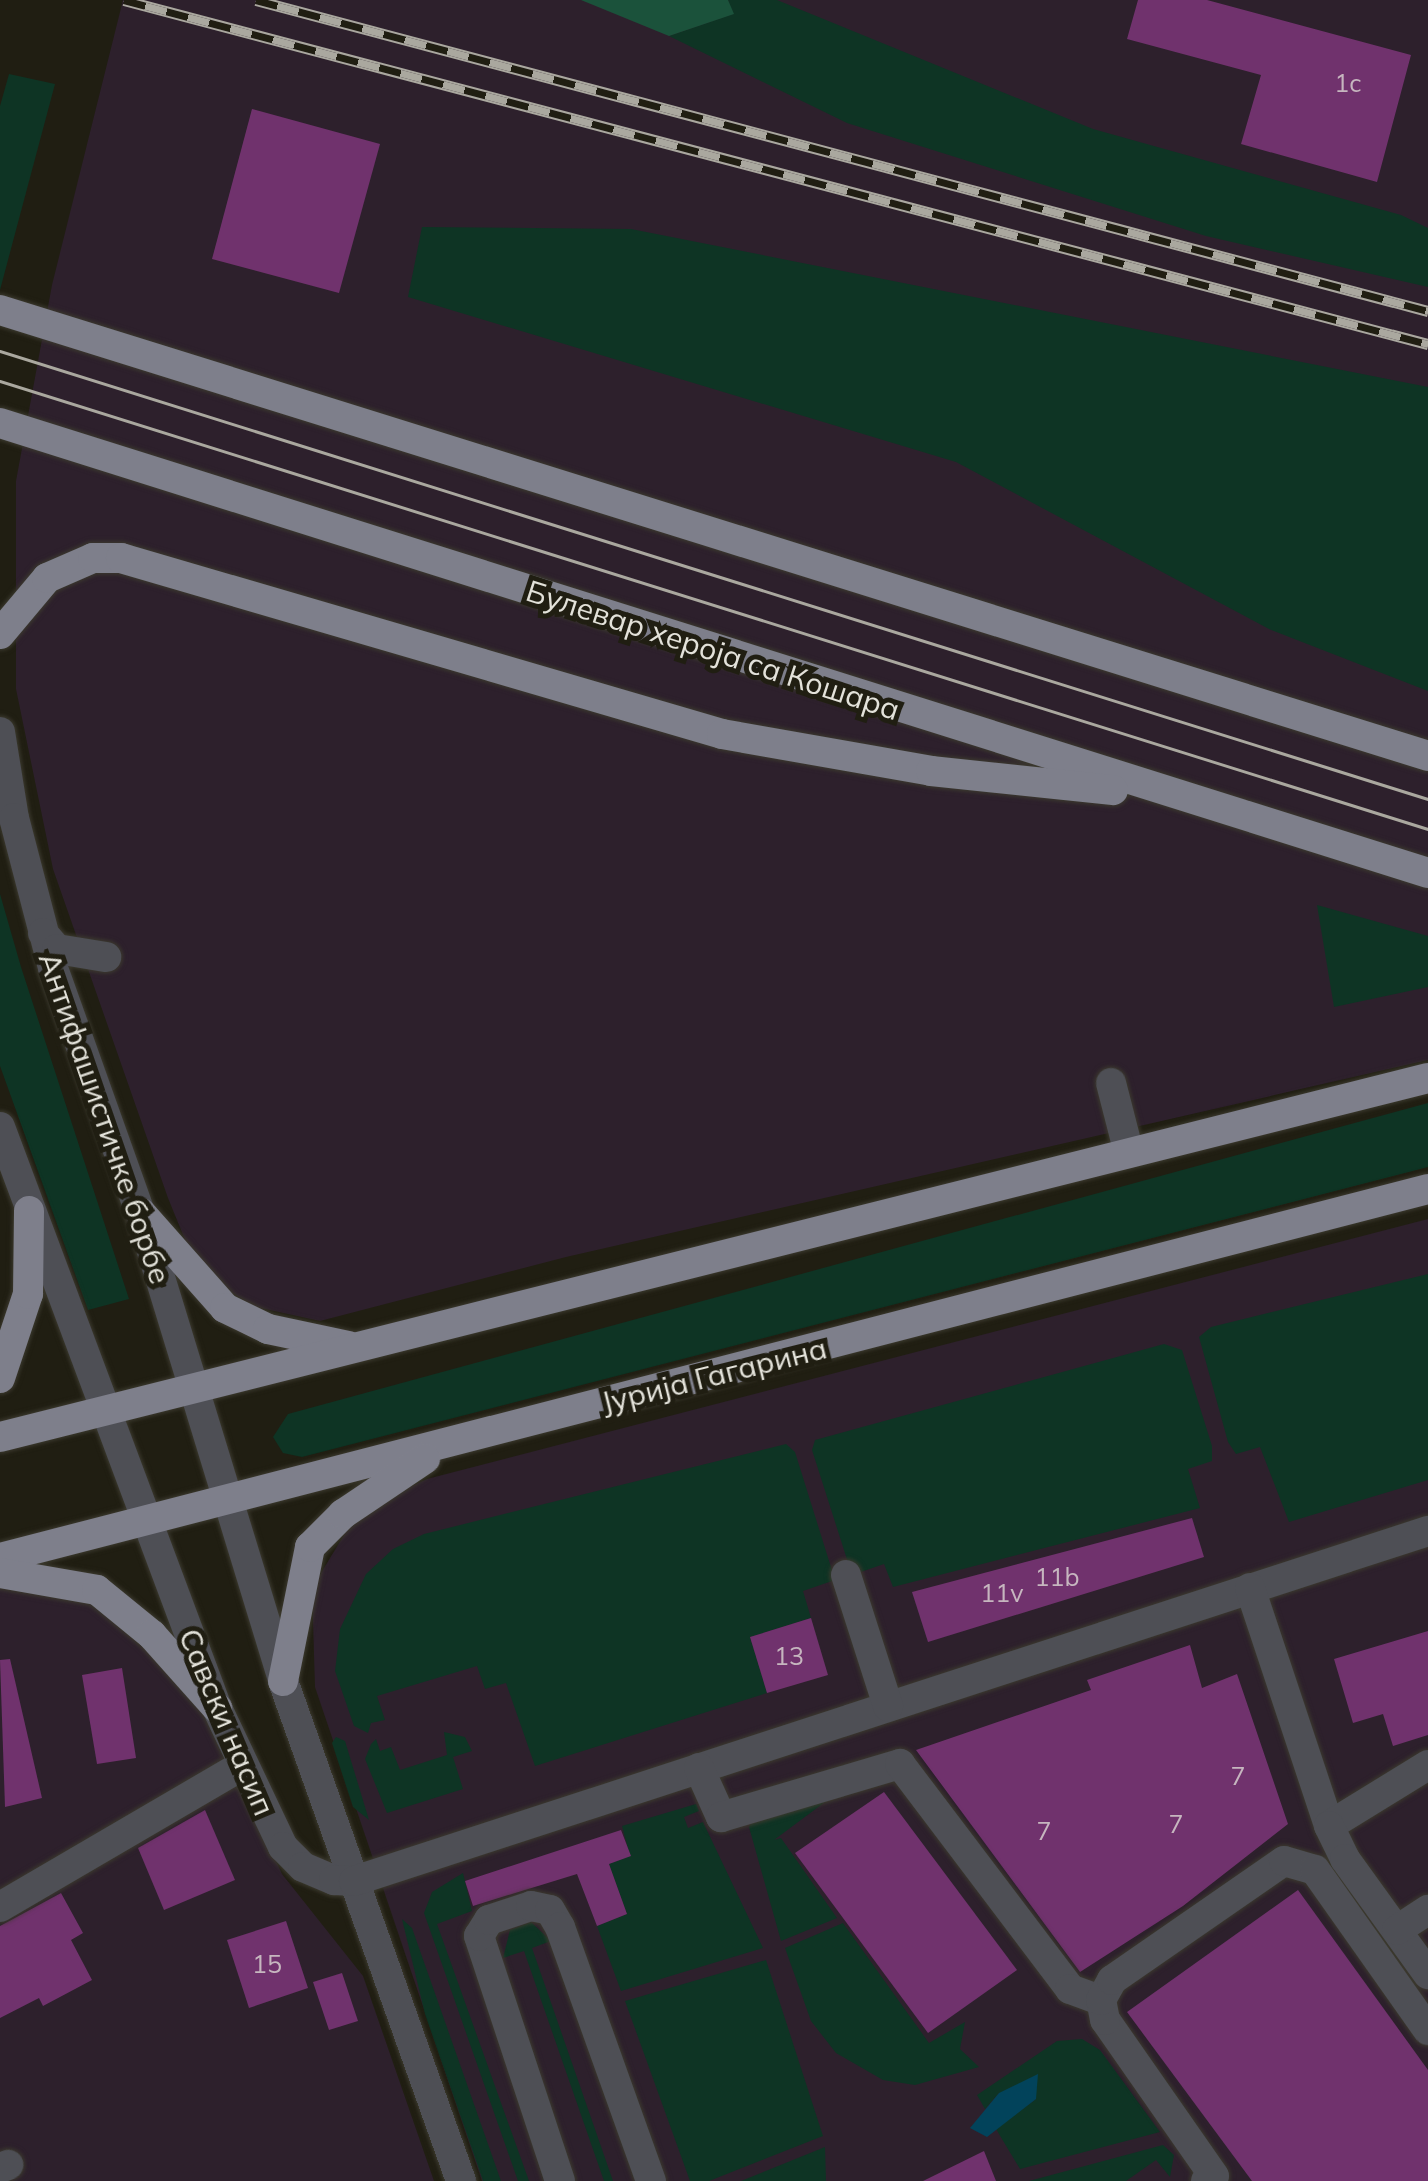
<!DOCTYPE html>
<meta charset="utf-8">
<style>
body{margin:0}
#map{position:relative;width:1428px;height:2181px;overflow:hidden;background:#201e12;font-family:Mulish,sans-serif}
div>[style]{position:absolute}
.commercial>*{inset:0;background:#2d202c}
.green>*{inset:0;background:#0e3424}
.forest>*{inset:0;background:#1b523b}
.water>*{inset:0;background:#02435b}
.building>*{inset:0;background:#70326d}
.roads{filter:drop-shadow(0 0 2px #3b392e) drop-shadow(0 0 2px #3b392e)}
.minor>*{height:30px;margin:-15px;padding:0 15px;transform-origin:15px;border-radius:15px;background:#4e4f55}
.major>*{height:30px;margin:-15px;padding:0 15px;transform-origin:15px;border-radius:15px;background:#7e7f8b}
.tram>*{height:2.5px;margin:-1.25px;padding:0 1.25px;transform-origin:1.25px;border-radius:1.25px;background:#aaa89f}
.rail>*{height:11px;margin-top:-5.5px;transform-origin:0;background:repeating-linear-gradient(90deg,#201e12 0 22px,#aaa89f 0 44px);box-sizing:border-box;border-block:2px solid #aaa89f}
span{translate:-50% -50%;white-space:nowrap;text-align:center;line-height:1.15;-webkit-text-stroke:10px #201e12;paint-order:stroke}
.number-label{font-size:25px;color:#c6b6bf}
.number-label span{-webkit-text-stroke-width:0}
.street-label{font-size:30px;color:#e3e2da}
</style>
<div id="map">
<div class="commercial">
<i style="clip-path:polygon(123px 0,1428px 0,1428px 1060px,566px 1257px,320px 1321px,256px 1307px,220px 1286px,190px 1252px,168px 1198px,53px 869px,16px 689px,16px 481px,52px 285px)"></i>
<i style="clip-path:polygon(1428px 1219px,1428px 2181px,482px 2181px,315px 1687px,312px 1588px,350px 1525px,388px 1497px,427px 1479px)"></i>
<i style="clip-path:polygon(0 1584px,97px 1602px,148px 1643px,208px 1713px,282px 1874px,363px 1976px,434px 2181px,0 2181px)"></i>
</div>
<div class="green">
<i style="clip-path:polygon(728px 0,777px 0,1093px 129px,1401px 215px,1428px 228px,1428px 287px,1206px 236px,847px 123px,669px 36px,733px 14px)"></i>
<i style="clip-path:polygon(9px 74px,55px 84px,0 290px,0 106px)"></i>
<i style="clip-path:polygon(422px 227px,631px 229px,1428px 387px,1428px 691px,1269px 629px,956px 462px,408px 297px)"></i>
<i style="clip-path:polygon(0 894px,21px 967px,129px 1299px,88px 1310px,0 1066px)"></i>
<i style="clip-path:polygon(1317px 905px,1428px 936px,1428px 987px,1334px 1007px)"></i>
<i style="clip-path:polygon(1428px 1103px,1428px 1167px,302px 1457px,283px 1453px,273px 1437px,288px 1414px)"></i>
<i style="clip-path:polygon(1428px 1274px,1428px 1480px,1289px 1522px,1260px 1447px,1236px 1454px,1228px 1442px,1199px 1337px,1211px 1327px)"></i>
<i style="clip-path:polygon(1164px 1344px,1182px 1350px,1212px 1446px,1212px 1461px,1188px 1469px,1200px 1508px,893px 1587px,884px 1564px,852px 1575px,812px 1450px,815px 1440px)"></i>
<i style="clip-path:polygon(786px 1444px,795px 1452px,835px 1580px,803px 1591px,811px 1618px,750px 1637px,767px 1693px,535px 1766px,506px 1683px,485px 1689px,477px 1666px,377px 1696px,385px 1720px,371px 1723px,368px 1733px,354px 1726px,335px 1671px,340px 1629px,366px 1574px,393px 1549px,424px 1534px)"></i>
<i style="clip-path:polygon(444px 1732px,465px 1737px,472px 1751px,453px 1757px,463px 1789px,387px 1813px,365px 1759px,371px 1744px,376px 1739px,380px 1751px,391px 1747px,400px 1770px,447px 1755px)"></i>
<i style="clip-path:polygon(336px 1737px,345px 1741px,369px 1820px,353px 1807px,332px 1743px)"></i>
<i style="clip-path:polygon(825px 1802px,774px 1840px,781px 1838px,837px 1918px,781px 1941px,749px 1827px,754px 1817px)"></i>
<i style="clip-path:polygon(696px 1804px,699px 1811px,684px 1817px,688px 1828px,703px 1822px,763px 1948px,621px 1991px,597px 1926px,627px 1914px,609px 1864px,630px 1856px,622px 1826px)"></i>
<i style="clip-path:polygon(463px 1873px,472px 1911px,437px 1924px,529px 2181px,518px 2181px,424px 1913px,432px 1892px)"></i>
<i style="clip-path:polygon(402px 1919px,412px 1928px,501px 2181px,483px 2181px,425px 2014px)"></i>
<i style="clip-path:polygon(531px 1922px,551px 1941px,532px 1948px,613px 2181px,604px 2181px,524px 1951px,503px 1958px,510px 1930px)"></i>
<i style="clip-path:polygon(843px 1923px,929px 2043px,965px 2022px,960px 2049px,979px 2067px,915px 2085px,883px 2080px,836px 2053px,811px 2021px,785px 1948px)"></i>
<i style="clip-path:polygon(766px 1960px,823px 2136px,709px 2181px,690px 2181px,625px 2001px)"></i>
<i style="clip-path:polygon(1082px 2039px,1100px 2050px,1160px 2132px,1020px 2169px,996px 2129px,1036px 2099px,999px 2093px,985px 2109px,977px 2095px,1057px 2041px)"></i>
<i style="clip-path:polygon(1163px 2145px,1174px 2155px,1170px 2177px,1156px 2160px,1126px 2181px,1029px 2181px)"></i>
<i style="clip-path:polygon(825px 2147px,826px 2181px,741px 2181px)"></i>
</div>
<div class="forest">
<i style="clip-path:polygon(581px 0,728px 0,734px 14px,669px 36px)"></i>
</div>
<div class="water">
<i style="clip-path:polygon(1038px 2074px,1036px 2099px,987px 2137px,970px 2128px,999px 2093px)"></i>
</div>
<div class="building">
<i style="clip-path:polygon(1138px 0,1207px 0,1411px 55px,1377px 182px,1241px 144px,1261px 75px,1127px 39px)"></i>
<i style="clip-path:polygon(252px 109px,380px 144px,339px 293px,212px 259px)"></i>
<i style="clip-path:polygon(1192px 1518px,1204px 1557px,928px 1642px,912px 1592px)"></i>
<i style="clip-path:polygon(811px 1618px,828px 1675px,767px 1693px,750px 1637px)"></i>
<i style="clip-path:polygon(1428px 1631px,1428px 1735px,1393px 1746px,1383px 1714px,1353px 1723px,1334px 1659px)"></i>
<i style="clip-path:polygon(1190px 1645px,1202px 1688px,1237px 1674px,1288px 1824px,1183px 1906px,1080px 1972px,916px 1750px,1091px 1690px,1087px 1680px)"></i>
<i style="clip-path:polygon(10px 1659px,42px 1798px,5px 1807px,0 1660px)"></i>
<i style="clip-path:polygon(122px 1668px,136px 1758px,97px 1764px,82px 1675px)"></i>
<i style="clip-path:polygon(884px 1792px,1017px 1970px,928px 2033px,795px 1853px)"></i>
<i style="clip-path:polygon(205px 1810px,235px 1880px,164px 1910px,138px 1848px)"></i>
<i style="clip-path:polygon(621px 1830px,631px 1856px,609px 1864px,627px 1914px,597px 1926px,577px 1874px,473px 1906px,465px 1881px)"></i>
<i style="clip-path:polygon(1298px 1890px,1428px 2070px,1428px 2181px,1252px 2181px,1127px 2012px)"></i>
<i style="clip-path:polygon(61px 1893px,83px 1933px,71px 1940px,92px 1980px,43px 2006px,39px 1998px,0 2018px,0 1926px)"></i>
<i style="clip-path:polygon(286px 1921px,308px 1988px,249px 2008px,227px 1940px)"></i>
<i style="clip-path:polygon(342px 1973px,358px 2021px,329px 2030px,313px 1982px)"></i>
<i style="clip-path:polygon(984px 2151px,996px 2181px,923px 2181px)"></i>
</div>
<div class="roads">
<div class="minor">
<i style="left:0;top:732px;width:87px;rotate:80.8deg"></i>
<i style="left:14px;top:818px;width:155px;rotate:75.4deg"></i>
<i style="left:53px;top:968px;width:259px;rotate:70.4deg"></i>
<i style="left:140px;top:1212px;width:490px;rotate:73deg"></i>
<i style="left:283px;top:1681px;width:531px;rotate:70.4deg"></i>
<i style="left:43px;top:933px;width:21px;rotate:49deg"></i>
<i style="left:57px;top:949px;width:50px;rotate:9.3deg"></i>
<i style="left:1111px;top:1083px;width:72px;rotate:75.6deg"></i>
<i style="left:0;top:1127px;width:620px;rotate:69.52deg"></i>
<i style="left:217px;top:1708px;width:154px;rotate:64.6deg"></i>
<i style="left:283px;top:1847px;width:28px;rotate:45deg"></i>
<i style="left:303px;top:1867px;width:34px;rotate:23deg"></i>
<i style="left:334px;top:1880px;width:20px;rotate:3deg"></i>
<i style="left:354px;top:1881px;width:1130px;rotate:-18.05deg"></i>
<i style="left:846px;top:1575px;width:138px;rotate:72.2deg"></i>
<i style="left:1250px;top:1588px;width:251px;rotate:71.6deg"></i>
<i style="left:1428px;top:1765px;width:116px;rotate:148.4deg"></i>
<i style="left:1329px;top:1826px;width:37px;rotate:64deg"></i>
<i style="left:1345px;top:1859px;width:142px;rotate:54.2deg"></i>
<i style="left:699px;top:1768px;width:54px;rotate:65.8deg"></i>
<i style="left:721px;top:1817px;width:187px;rotate:-16.5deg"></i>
<i style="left:900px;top:1764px;width:282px;rotate:52.9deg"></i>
<i style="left:1070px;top:1989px;width:33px;rotate:20deg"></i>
<i style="left:0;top:1907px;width:281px;rotate:-30.3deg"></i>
<i style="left:1397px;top:1930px;width:37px;rotate:-33deg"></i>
<i style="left:0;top:2168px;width:9px;rotate:-21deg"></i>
<i style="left:560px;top:2181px;width:258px;rotate:-108.3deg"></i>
<i style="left:479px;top:1936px;width:19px;rotate:-58deg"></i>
<i style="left:489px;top:1920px;width:44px;rotate:-18.4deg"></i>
<i style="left:531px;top:1906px;width:19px;rotate:12deg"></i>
<i style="left:550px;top:1910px;width:20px;rotate:60deg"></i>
<i style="left:560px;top:1927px;width:270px;rotate:70.3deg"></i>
<i style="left:1206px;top:2181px;width:9px;rotate:-32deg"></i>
<i style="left:1214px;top:2176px;width:190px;rotate:-124.9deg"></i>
<i style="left:1105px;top:2020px;width:20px;rotate:-101deg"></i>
<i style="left:1101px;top:2000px;width:23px;rotate:-61deg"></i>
<i style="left:1112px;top:1980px;width:209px;rotate:-34.7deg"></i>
<i style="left:1284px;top:1861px;width:32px;rotate:16deg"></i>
<i style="left:1315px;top:1870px;width:196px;rotate:54.8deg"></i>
</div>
<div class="major">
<i style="left:0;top:310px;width:1496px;rotate:17.34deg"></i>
<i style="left:0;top:423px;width:1497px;rotate:17.49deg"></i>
<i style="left:0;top:634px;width:73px;rotate:-50deg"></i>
<i style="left:47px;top:578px;width:50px;rotate:-23.5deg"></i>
<i style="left:93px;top:558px;width:28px"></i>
<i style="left:121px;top:558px;width:626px;rotate:16.32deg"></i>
<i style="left:722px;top:734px;width:212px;rotate:10deg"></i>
<i style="left:931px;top:771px;width:183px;rotate:6deg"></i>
<i style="left:140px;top:1212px;width:128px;rotate:48.5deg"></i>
<i style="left:225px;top:1308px;width:48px;rotate:26deg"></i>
<i style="left:268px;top:1329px;width:83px;rotate:11.9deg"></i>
<i style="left:0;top:1378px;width:89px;rotate:-71.6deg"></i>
<i style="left:28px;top:1294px;width:83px;rotate:-89.3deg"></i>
<i style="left:0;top:1437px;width:1472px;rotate:-14.11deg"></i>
<i style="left:0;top:1558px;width:1475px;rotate:-14.49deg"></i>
<i style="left:0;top:1573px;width:98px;rotate:9.9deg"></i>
<i style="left:97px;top:1590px;width:71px;rotate:39.3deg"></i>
<i style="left:152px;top:1635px;width:98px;rotate:48.3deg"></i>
<i style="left:283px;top:1681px;width:137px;rotate:-78.6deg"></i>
<i style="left:310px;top:1547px;width:47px;rotate:-45deg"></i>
<i style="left:343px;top:1514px;width:99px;rotate:-33.9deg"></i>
</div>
</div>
<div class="tram">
<i style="left:0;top:351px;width:1497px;rotate:17.42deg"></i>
<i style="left:0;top:381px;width:1497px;rotate:17.42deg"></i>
</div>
<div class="rail">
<i style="left:124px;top:0;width:1349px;rotate:14.78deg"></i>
<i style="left:256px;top:0;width:1213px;rotate:14.86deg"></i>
</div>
<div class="number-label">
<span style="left:1348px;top:83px">1c</span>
<span style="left:1057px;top:1577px">11b</span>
<span style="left:1002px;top:1593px">11v</span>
<span style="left:789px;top:1656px">13</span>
<span style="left:1238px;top:1776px">7</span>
<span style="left:1176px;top:1824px">7</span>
<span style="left:1044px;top:1831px">7</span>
<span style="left:267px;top:1964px">15</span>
</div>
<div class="street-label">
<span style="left:713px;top:650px;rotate:18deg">Булевар хероја са Кошара</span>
<span style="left:105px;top:1118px;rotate:71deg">Антифашистичке борбе</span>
<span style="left:714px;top:1375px;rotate:-14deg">Јурија Гагарина</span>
<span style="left:227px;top:1722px;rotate:67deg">Савски насип</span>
</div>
</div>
